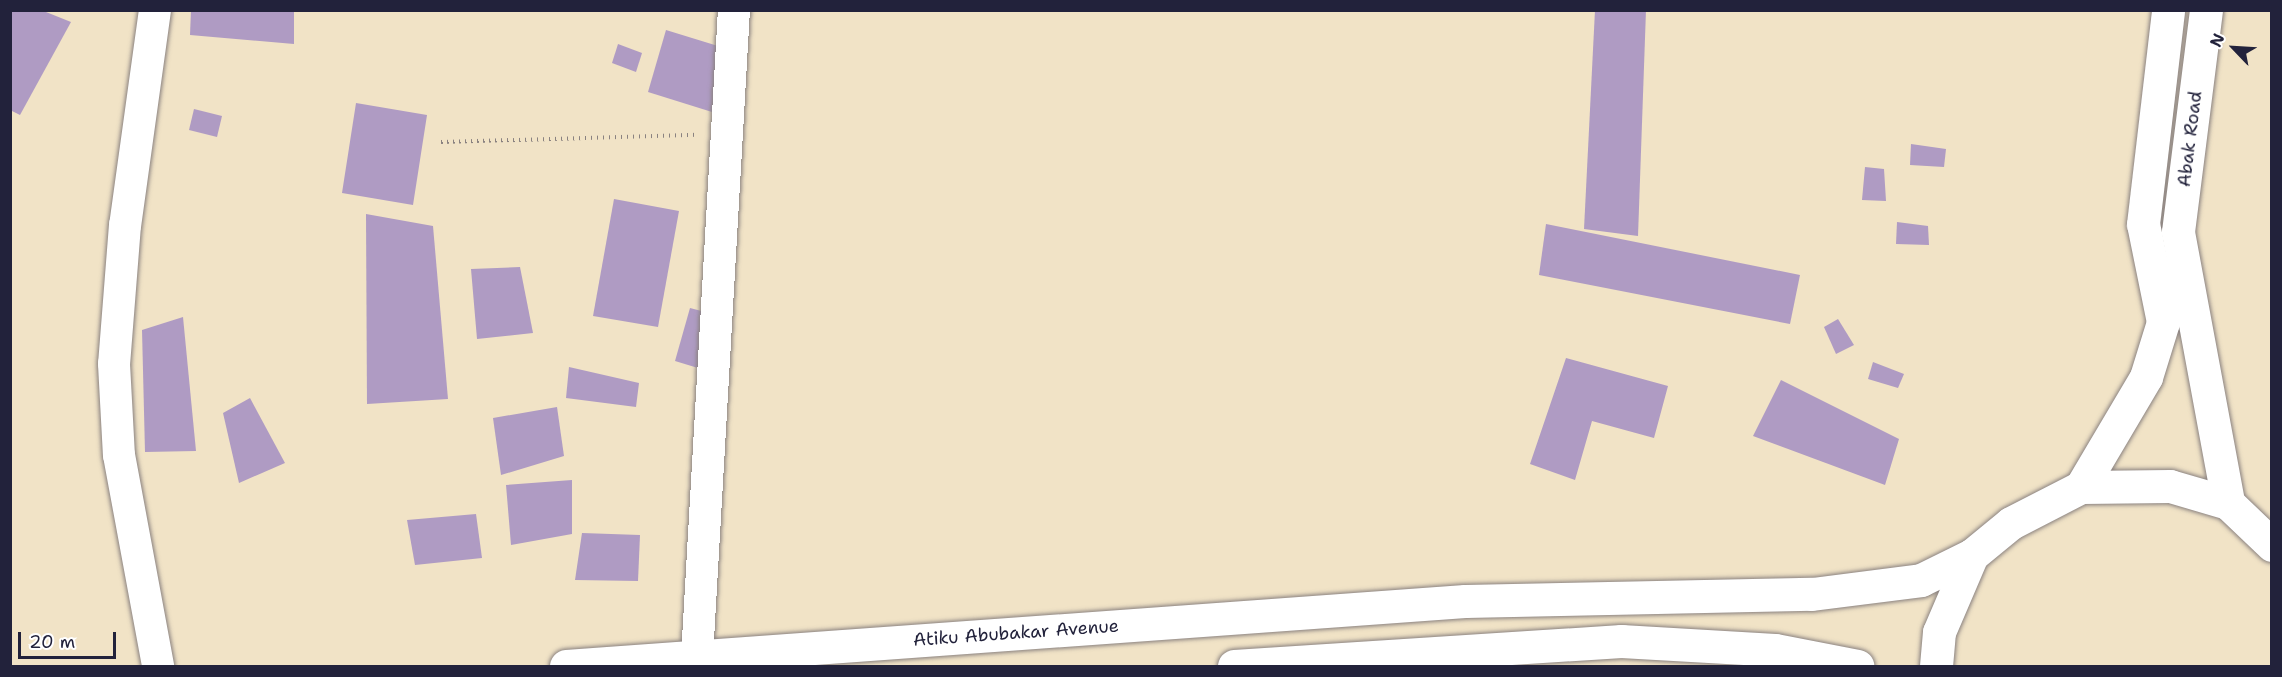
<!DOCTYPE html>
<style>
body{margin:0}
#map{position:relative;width:2282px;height:677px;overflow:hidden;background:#f1e3c6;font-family:"Shantell Sans",sans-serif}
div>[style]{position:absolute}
.building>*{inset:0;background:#af9bc3}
.path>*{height:4px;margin-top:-2px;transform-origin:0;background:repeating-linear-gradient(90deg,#8a8280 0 1.5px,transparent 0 6px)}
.roads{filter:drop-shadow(0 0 2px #8a8280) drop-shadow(0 0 2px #8a8280)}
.minor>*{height:32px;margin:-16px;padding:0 16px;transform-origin:16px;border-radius:16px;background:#fff}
.primary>*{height:33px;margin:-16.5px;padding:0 16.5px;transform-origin:16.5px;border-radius:16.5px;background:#fff}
.trunk>*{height:33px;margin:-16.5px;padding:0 16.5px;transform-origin:16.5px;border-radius:16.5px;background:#fff}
span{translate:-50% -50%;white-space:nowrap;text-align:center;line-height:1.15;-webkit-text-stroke:4.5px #fff;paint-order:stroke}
.street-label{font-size:18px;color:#22223b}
.frame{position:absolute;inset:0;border:12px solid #22223b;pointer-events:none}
.north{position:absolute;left:2204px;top:18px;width:60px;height:60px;-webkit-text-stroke:4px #fff;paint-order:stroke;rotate:295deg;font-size:16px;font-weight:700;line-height:24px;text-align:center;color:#22223b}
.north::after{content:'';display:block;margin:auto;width:21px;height:27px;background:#22223b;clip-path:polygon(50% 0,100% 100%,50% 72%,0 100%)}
.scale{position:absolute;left:18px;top:632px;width:98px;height:27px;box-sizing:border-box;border:3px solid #22223b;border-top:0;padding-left:8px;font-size:18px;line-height:21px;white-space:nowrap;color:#22223b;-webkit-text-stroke:4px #fff;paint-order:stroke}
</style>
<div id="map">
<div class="building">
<i style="clip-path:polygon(10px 10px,41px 10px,71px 22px,20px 115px,10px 110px)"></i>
<i style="clip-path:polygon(191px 10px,294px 10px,294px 44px,190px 35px)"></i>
<i style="clip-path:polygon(1595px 10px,1646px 10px,1638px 236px,1584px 229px)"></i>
<i style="clip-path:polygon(666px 30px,731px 50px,712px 112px,648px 92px)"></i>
<i style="clip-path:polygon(618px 44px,642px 53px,636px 72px,612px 63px)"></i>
<i style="clip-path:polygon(356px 103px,427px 115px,413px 205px,342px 193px)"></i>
<i style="clip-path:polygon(194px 109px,222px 116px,217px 137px,189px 130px)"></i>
<i style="clip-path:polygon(1911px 144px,1946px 149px,1944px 167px,1910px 165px)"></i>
<i style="clip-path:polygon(1865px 167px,1884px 169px,1886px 201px,1862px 200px)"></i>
<i style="clip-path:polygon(614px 199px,679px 211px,658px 327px,593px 316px)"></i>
<i style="clip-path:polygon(366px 214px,433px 226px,448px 399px,367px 404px)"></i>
<i style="clip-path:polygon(1897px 222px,1928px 226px,1929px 245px,1896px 244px)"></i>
<i style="clip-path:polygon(1546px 224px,1800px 275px,1790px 324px,1539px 275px)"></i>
<i style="clip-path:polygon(520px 267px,533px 333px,477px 339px,471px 269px)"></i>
<i style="clip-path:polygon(690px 308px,713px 314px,698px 368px,675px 361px)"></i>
<i style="clip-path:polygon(183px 317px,196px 451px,145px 452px,142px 330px)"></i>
<i style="clip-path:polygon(1838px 319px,1854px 345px,1836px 354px,1824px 327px)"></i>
<i style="clip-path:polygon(1566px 358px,1668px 386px,1654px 438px,1592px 421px,1575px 480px,1530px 464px)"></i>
<i style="clip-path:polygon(1873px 362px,1904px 374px,1898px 388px,1868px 379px)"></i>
<i style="clip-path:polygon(569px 367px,639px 383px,636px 407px,566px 398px)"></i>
<i style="clip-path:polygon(1781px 380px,1899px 439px,1885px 485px,1753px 436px)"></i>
<i style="clip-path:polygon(250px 398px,285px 463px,239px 483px,223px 413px)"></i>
<i style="clip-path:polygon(557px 407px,564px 456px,501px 475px,493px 418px)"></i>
<i style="clip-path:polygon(572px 480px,572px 534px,511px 545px,506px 485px)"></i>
<i style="clip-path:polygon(476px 514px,482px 558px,415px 565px,407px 520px)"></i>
<i style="clip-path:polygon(582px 533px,640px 535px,638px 581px,575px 580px)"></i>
</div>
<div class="path">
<i style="left:441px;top:142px;width:256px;rotate:-1.6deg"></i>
</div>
<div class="roads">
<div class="minor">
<i style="left:155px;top:10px;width:217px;rotate:97.9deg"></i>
<i style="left:125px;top:225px;width:139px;rotate:94.5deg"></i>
<i style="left:114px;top:364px;width:91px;rotate:86.9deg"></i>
<i style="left:119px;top:455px;width:215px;rotate:79.5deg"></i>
<i style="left:697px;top:657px;width:648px;rotate:-86.73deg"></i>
</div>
<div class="primary">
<i style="left:566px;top:666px;width:901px;rotate:-4.14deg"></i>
<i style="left:1465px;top:601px;width:347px;rotate:-1.2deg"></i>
<i style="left:1812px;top:594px;width:110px;rotate:-7.3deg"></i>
<i style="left:1921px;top:580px;width:57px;rotate:-26.1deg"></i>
<i style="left:1234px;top:666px;width:388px;rotate:-3.7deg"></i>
<i style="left:1621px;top:641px;width:154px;rotate:3.3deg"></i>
<i style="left:1775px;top:650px;width:84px;rotate:11deg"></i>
</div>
<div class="trunk">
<i style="left:2206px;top:10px;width:224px;rotate:97.2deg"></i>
<i style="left:2178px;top:232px;width:276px;rotate:79.5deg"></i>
<i style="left:2081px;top:487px;width:128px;rotate:-59.4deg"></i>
<i style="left:2146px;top:377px;width:58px;rotate:-72.8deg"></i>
<i style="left:2163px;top:322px;width:100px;rotate:-101.5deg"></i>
<i style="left:2143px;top:224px;width:215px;rotate:-83.3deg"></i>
<i style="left:1936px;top:666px;width:34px;rotate:-85deg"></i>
<i style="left:1939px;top:632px;width:84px;rotate:-66.8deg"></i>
<i style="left:1972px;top:555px;width:50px;rotate:-39.4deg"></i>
<i style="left:2011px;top:523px;width:79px;rotate:-27.2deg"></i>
<i style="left:2081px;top:487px;width:89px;rotate:-0.6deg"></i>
<i style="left:2170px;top:486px;width:60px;rotate:16.3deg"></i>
<i style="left:2228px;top:503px;width:61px;rotate:43.7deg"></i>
</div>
</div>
<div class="street-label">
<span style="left:2190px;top:139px;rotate:-83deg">Abak Road</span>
<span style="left:1016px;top:633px;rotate:-4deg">Atiku Abubakar Avenue</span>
</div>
<div class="frame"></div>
<div class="north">N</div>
<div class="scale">20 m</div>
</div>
